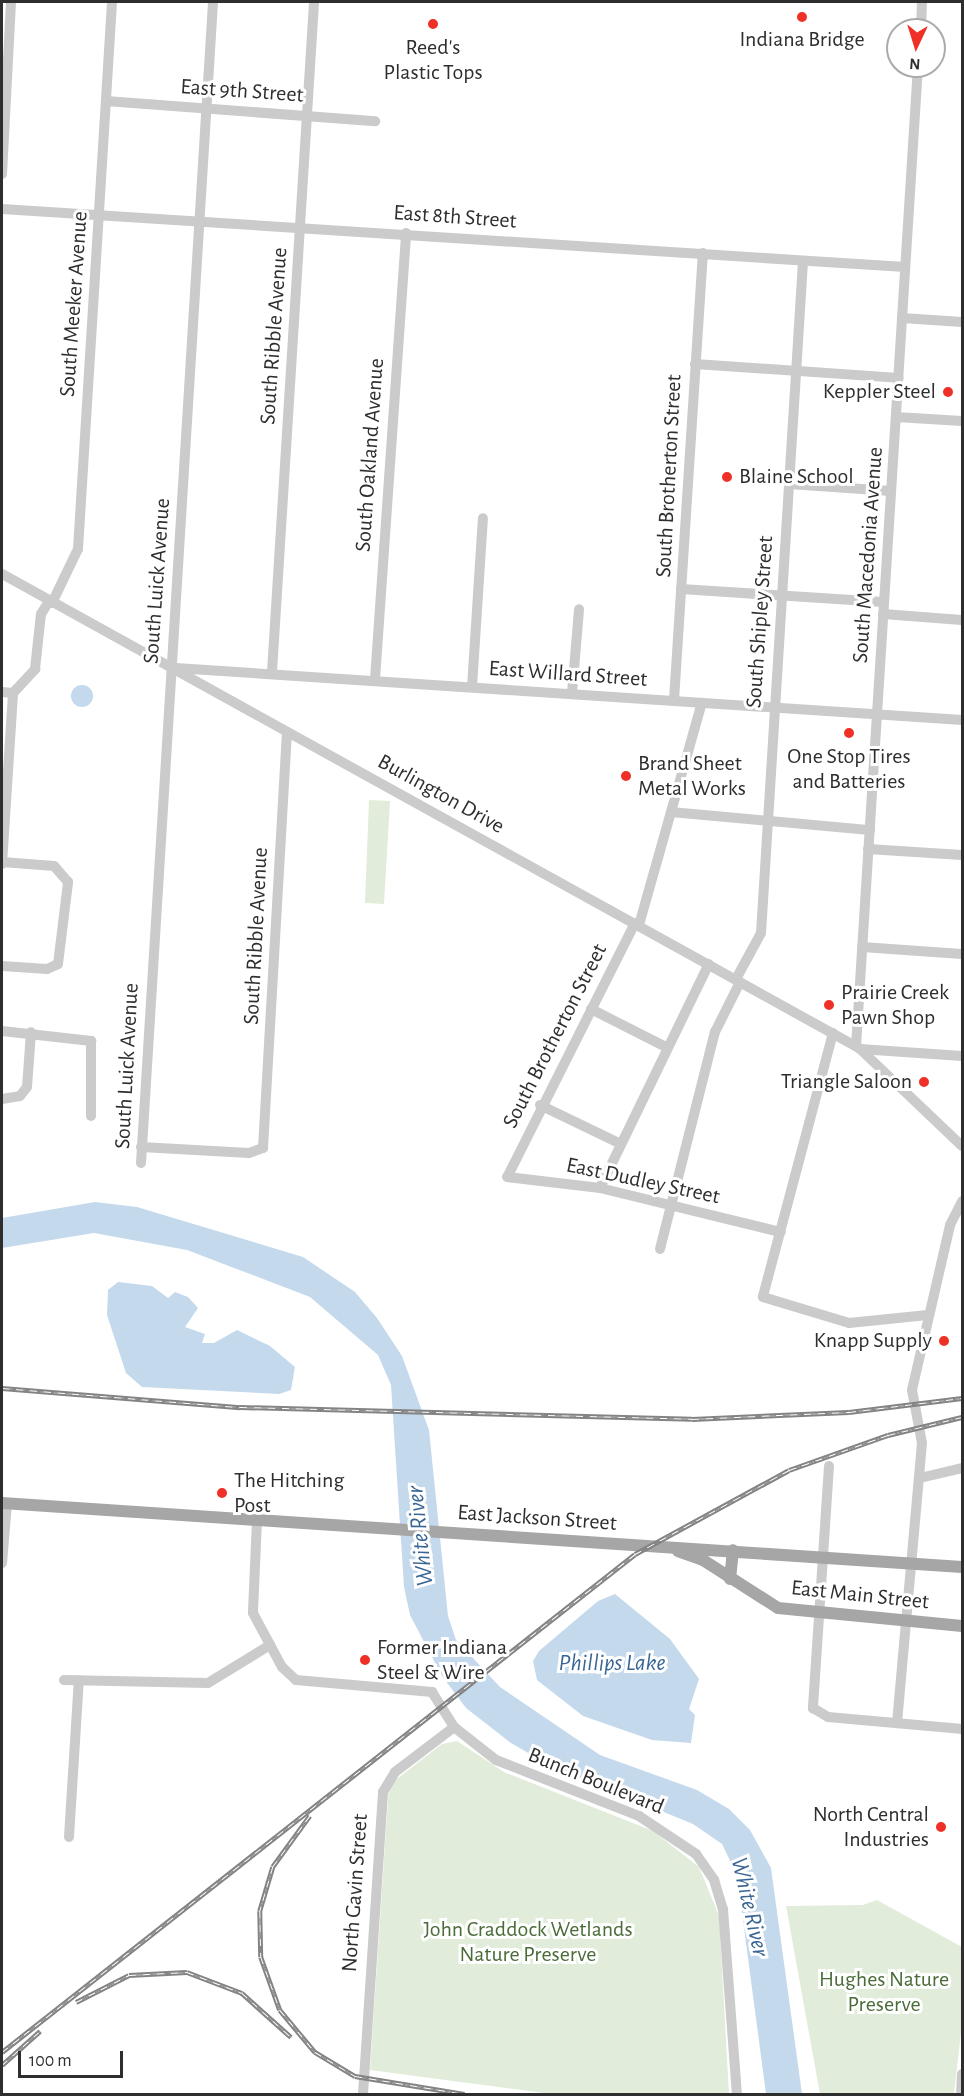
<!DOCTYPE html>
<style>
body{margin:0}
#map{position:relative;width:964px;height:2096px;overflow:hidden;background:#fff;font-family:"Alegreya Sans",sans-serif}
div>[style]{position:absolute}
.green>*{inset:0;background:#e2ecda}
.water>*{inset:0;background:#c5d9ed}
.round{border-radius:50%}
.minor>*{height:10px;margin:-5px;padding:0 5px;transform-origin:5px;border-radius:5px;background:#cbcbcb}
.major>*{height:12px;margin:-6px;padding:0 6px;transform-origin:6px;border-radius:6px;background:#a6a6a6}
.rail>*{height:4.5px;margin-top:-2.25px;transform-origin:0;background:repeating-linear-gradient(90deg,#fff 0 7px,#838383 0 14px);box-sizing:border-box;border-block:2px solid #838383}
.dots>*{width:16px;height:16px;translate:-50% -50%;box-sizing:border-box;border:3px solid #fff;border-radius:50%}
span{translate:-50% -50%;white-space:nowrap;text-align:center;line-height:1.15;-webkit-text-stroke:6px #fff;paint-order:stroke}
.poi-label{font-size:22px;color:#2e2e2e}
.right{translate:-100% -50%;text-align:right}
.left{translate:0 -50%;text-align:left}
.street-label{font-size:22px;color:#2e2e2e}
.park-label{font-size:22px;color:#4a6c39}
.water-label{font-size:24px;color:#386594;font-style:italic}
.frame{position:absolute;inset:0;border:3px solid #2e2e2e;pointer-events:none}
.north{position:absolute;left:886px;top:18px;width:60px;height:60px;box-sizing:border-box;background:#fff;border:2px solid #ababab;border-radius:50%;rotate:184deg;font-size:16px;font-weight:700;line-height:24px;text-align:center;color:#2e2e2e}
.north::after{content:'';display:block;margin:auto;width:21px;height:27px;background:#ee3027;clip-path:polygon(50% 0,100% 100%,50% 72%,0 100%)}
.scale{position:absolute;left:18px;top:2051px;width:105px;height:27px;box-sizing:border-box;border:3px solid #2e2e2e;border-top:0;padding-left:8px;font-size:18px;line-height:21px;white-space:nowrap;color:#2e2e2e;-webkit-text-stroke:4px #fff;paint-order:stroke}
</style>
<div id="map">
<div class="green">
<i style="clip-path:polygon(369px 800px,390px 801px,384px 904px,365px 903px)"></i>
<i style="clip-path:polygon(457px 1741px,504px 1772px,653px 1831px,699px 1867px,719px 1916px,729px 2094px,552px 2094px,370px 2070px,389px 1785px,442px 1744px)"></i>
<i style="clip-path:polygon(877px 1900px,962px 1947px,962px 2024px,954px 2094px,820px 2094px,786px 1906px,863px 1905px)"></i>
</div>
<div class="water">
<i class="round" style="left:71px;top:685px;width:22px;height:22px"></i>
<i style="clip-path:polygon(95px 1202px,137px 1207px,303px 1257px,355px 1292px,377px 1318px,402px 1356px,429px 1430px,448px 1616px,456px 1640px,500px 1687px,600px 1755px,697px 1790px,729px 1809px,750px 1830px,771px 1868px,802px 2094px,766px 2094px,737px 1875px,722px 1844px,693px 1824px,549px 1765px,511px 1743px,466px 1708px,442px 1676px,410px 1615px,404px 1587px,391px 1385px,378px 1355px,310px 1297px,187px 1250px,94px 1233px,2px 1248px,2px 1218px)"></i>
<i style="clip-path:polygon(118px 1282px,152px 1286px,168px 1298px,175px 1292px,188px 1297px,198px 1308px,185px 1327px,205px 1334px,202px 1343px,214px 1343px,237px 1330px,270px 1346px,295px 1367px,291px 1390px,279px 1394px,142px 1387px,126px 1373px,107px 1315px,108px 1290px)"></i>
<i style="clip-path:polygon(615px 1594px,670px 1639px,699px 1679px,689px 1709px,695px 1715px,691px 1743px,652px 1740px,583px 1716px,537px 1680px,533px 1661px,539px 1651px,598px 1601px)"></i>
</div>
<div class="minor">
<i style="left:921px;top:30px;width:28px;rotate:-88deg"></i>
<i style="left:106px;top:101px;width:270px;rotate:4.3deg"></i>
<i style="left:2px;top:174px;width:172px;rotate:-87deg"></i>
<i style="left:2px;top:209px;width:905px;rotate:3.68deg"></i>
<i style="left:902px;top:318px;width:60px;rotate:3.8deg"></i>
<i style="left:695px;top:364px;width:204px;rotate:3.9deg"></i>
<i style="left:896px;top:417px;width:66px;rotate:3.5deg"></i>
<i style="left:789px;top:484px;width:102px;rotate:3.9deg"></i>
<i style="left:2px;top:574px;width:979px;rotate:28.95deg"></i>
<i style="left:859px;top:1048px;width:142px;rotate:43.6deg"></i>
<i style="left:681px;top:589px;width:203px;rotate:3.7deg"></i>
<i style="left:52px;top:603px;width:60px;rotate:-64.3deg"></i>
<i style="left:78px;top:549px;width:548px;rotate:-86.44deg"></i>
<i style="left:883px;top:614px;width:79px;rotate:4.3deg"></i>
<i style="left:176px;top:668px;width:788px;rotate:3.79deg"></i>
<i style="left:272px;top:672px;width:671px;rotate:-86.41deg"></i>
<i style="left:375px;top:679px;width:447px;rotate:-86deg"></i>
<i style="left:472px;top:687px;width:169px;rotate:-86.3deg"></i>
<i style="left:2px;top:692px;width:11px;rotate:5deg"></i>
<i style="left:572px;top:693px;width:84px;rotate:-85.2deg"></i>
<i style="left:674px;top:700px;width:448px;rotate:-86.3deg"></i>
<i style="left:671px;top:812px;width:200px;rotate:5.2deg"></i>
<i style="left:868px;top:849px;width:94px;rotate:3.7deg"></i>
<i style="left:2px;top:864px;width:171px;rotate:-86.3deg"></i>
<i style="left:13px;top:693px;width:33px;rotate:-47deg"></i>
<i style="left:35px;top:669px;width:55px;rotate:-83.8deg"></i>
<i style="left:41px;top:614px;width:15px;rotate:-58deg"></i>
<i style="left:635px;top:923px;width:284px;rotate:116.7deg"></i>
<i style="left:507px;top:1177px;width:94px;rotate:6.7deg"></i>
<i style="left:600px;top:1188px;width:186px;rotate:13.7deg"></i>
<i style="left:639px;top:925px;width:231px;rotate:-74.2deg"></i>
<i style="left:862px;top:947px;width:100px;rotate:4deg"></i>
<i style="left:2px;top:966px;width:45px;rotate:3.8deg"></i>
<i style="left:47px;top:969px;width:12px;rotate:-24deg"></i>
<i style="left:58px;top:964px;width:83px;rotate:-83deg"></i>
<i style="left:68px;top:882px;width:21px;rotate:-131deg"></i>
<i style="left:54px;top:866px;width:52px;rotate:-175.6deg"></i>
<i style="left:736px;top:979px;width:52px;rotate:-61.5deg"></i>
<i style="left:761px;top:933px;width:673px;rotate:-86.42deg"></i>
<i style="left:591px;top:1009px;width:84px;rotate:26.9deg"></i>
<i style="left:2px;top:1031px;width:90px;rotate:6.4deg"></i>
<i style="left:91px;top:1041px;width:75px;rotate:90deg"></i>
<i style="left:833px;top:1033px;width:273px;rotate:104.9deg"></i>
<i style="left:763px;top:1297px;width:90px;rotate:16.8deg"></i>
<i style="left:849px;top:1323px;width:79px;rotate:-5.8deg"></i>
<i style="left:856px;top:1046px;width:982px;rotate:-86.38deg"></i>
<i style="left:860px;top:1049px;width:102px;rotate:3.9deg"></i>
<i style="left:2px;top:1099px;width:18px;rotate:-9deg"></i>
<i style="left:20px;top:1096px;width:11px;rotate:-52deg"></i>
<i style="left:27px;top:1087px;width:55px;rotate:-85.8deg"></i>
<i style="left:540px;top:1105px;width:88px;rotate:25.7deg"></i>
<i style="left:141px;top:1147px;width:108px;rotate:3.2deg"></i>
<i style="left:249px;top:1153px;width:15px;rotate:-20deg"></i>
<i style="left:263px;top:1148px;width:417px;rotate:-86.7deg"></i>
<i style="left:141px;top:1163px;width:1163px;rotate:-86.45deg"></i>
<i style="left:600px;top:1188px;width:249px;rotate:-64.1deg"></i>
<i style="left:660px;top:1249px;width:224px;rotate:-75.8deg"></i>
<i style="left:715px;top:1032px;width:56px;rotate:-63.4deg"></i>
<i style="left:829px;top:1466px;width:243px;rotate:93.8deg"></i>
<i style="left:813px;top:1708px;width:17px;rotate:31deg"></i>
<i style="left:828px;top:1717px;width:135px;rotate:5.1deg"></i>
<i style="left:920px;top:1478px;width:43px;rotate:-13.4deg"></i>
<i style="left:257px;top:1520px;width:93px;rotate:92.5deg"></i>
<i style="left:253px;top:1613px;width:61px;rotate:61.8deg"></i>
<i style="left:282px;top:1667px;width:19px;rotate:43deg"></i>
<i style="left:296px;top:1680px;width:137px;rotate:5deg"></i>
<i style="left:432px;top:1692px;width:41px;rotate:57.8deg"></i>
<i style="left:454px;top:1727px;width:53px;rotate:38.2deg"></i>
<i style="left:496px;top:1760px;width:154px;rotate:21.4deg"></i>
<i style="left:639px;top:1816px;width:69px;rotate:33.7deg"></i>
<i style="left:696px;top:1854px;width:32px;rotate:55deg"></i>
<i style="left:714px;top:1880px;width:30px;rotate:73deg"></i>
<i style="left:723px;top:1909px;width:186px;rotate:85.7deg"></i>
<i style="left:2px;top:1563px;width:60px;rotate:-85.2deg"></i>
<i style="left:64px;top:1680px;width:144px;rotate:1.2deg"></i>
<i style="left:208px;top:1683px;width:73px;rotate:-31.5deg"></i>
<i style="left:897px;top:1723px;width:281px;rotate:-84.9deg"></i>
<i style="left:922px;top:1443px;width:54px;rotate:-100.7deg"></i>
<i style="left:912px;top:1390px;width:169px;rotate:-77deg"></i>
<i style="left:950px;top:1225px;width:27px;rotate:-63deg"></i>
<i style="left:69px;top:1837px;width:157px;rotate:-86.4deg"></i>
<i style="left:363px;top:2094px;width:303px;rotate:-86.2deg"></i>
<i style="left:383px;top:1792px;width:23px;rotate:-59deg"></i>
<i style="left:395px;top:1772px;width:74px;rotate:-37.3deg"></i>
<i style="left:961px;top:2094px;width:20px;rotate:-87deg"></i>
</div>
<div class="major">
<i style="left:2px;top:1503px;width:962px;rotate:3.81deg"></i>
<i style="left:678px;top:1551px;width:27px;rotate:20deg"></i>
<i style="left:703px;top:1560px;width:89px;rotate:32.6deg"></i>
<i style="left:778px;top:1608px;width:185px;rotate:5.6deg"></i>
<i style="left:730px;top:1579px;width:29px;rotate:-84deg"></i>
</div>
<div class="rail">
<i style="left:2px;top:1388px;width:239px;rotate:4.6deg"></i>
<i style="left:240px;top:1407px;width:452px;rotate:1.5deg"></i>
<i style="left:692px;top:1419px;width:157px;rotate:-2.6deg"></i>
<i style="left:849px;top:1412px;width:114px;rotate:-7.1deg"></i>
<i style="left:310px;top:1816px;width:63px;rotate:126deg"></i>
<i style="left:273px;top:1867px;width:46px;rotate:106.5deg"></i>
<i style="left:260px;top:1911px;width:46px;rotate:88.8deg"></i>
<i style="left:261px;top:1957px;width:56px;rotate:70.3deg"></i>
<i style="left:280px;top:2010px;width:55px;rotate:50.2deg"></i>
<i style="left:315px;top:2052px;width:47px;rotate:31deg"></i>
<i style="left:355px;top:2076px;width:111px;rotate:9.3deg"></i>
<i style="left:76px;top:2002px;width:59px;rotate:-27deg"></i>
<i style="left:129px;top:1975px;width:58px;rotate:-3deg"></i>
<i style="left:187px;top:1972px;width:59px;rotate:20.9deg"></i>
<i style="left:242px;top:1993px;width:66px;rotate:41.9deg"></i>
<i style="left:2px;top:2052px;width:805px;rotate:-38.19deg"></i>
<i style="left:635px;top:1554px;width:175px;rotate:-28.6deg"></i>
<i style="left:789px;top:1470px;width:105px;rotate:-19.5deg"></i>
<i style="left:888px;top:1435px;width:76px;rotate:-13.7deg"></i>
<i style="left:2px;top:2065px;width:51px;rotate:-41.8deg"></i>
</div>
<div class="dots">
<i style="left:802px;top:17px;background:#ee3027"></i>
<i style="left:433px;top:24px;background:#ee3027"></i>
<i style="left:948px;top:392px;background:#ee3027"></i>
<i style="left:727px;top:477px;background:#ee3027"></i>
<i style="left:849px;top:733px;background:#ee3027"></i>
<i style="left:626px;top:776px;background:#ee3027"></i>
<i style="left:829px;top:1005px;background:#ee3027"></i>
<i style="left:924px;top:1082px;background:#ee3027"></i>
<i style="left:944px;top:1341px;background:#ee3027"></i>
<i style="left:222px;top:1493px;background:#ee3027"></i>
<i style="left:365px;top:1660px;background:#ee3027"></i>
<i style="left:941px;top:1827px;background:#ee3027"></i>
</div>
<div class="poi-label">
<span style="left:802px;top:40px">Indiana Bridge</span>
<span style="left:433px;top:60px">Reed's<br>Plastic Tops</span>
<span class="right" style="left:936px;top:392px">Keppler Steel</span>
<span class="left" style="left:739px;top:477px">Blaine School</span>
<span style="left:849px;top:769px">One Stop Tires<br>and Batteries</span>
<span class="left" style="left:638px;top:776px">Brand Sheet<br>Metal Works</span>
<span class="left" style="left:841px;top:1005px">Prairie Creek<br>Pawn Shop</span>
<span class="right" style="left:912px;top:1082px">Triangle Saloon</span>
<span class="right" style="left:932px;top:1341px">Knapp Supply</span>
<span class="left" style="left:234px;top:1493px">The Hitching<br>Post</span>
<span class="left" style="left:377px;top:1660px">Former Indiana<br>Steel &amp; Wire</span>
<span class="right" style="left:929px;top:1827px">North Central<br>Industries</span>
</div>
<div class="street-label">
<span style="left:242px;top:91px;rotate:4deg">East 9th Street</span>
<span style="left:455px;top:217px;rotate:4deg">East 8th Street</span>
<span style="left:74px;top:304px;rotate:-86deg">South Meeker Avenue</span>
<span style="left:274px;top:336px;rotate:-86deg">South Ribble Avenue</span>
<span style="left:370px;top:455px;rotate:-86deg">South Oakland Avenue</span>
<span style="left:669px;top:476px;rotate:-87deg">South Brotherton Street</span>
<span style="left:868px;top:555px;rotate:-86deg">South Macedonia Avenue</span>
<span style="left:157px;top:581px;rotate:-86deg">South Luick Avenue</span>
<span style="left:760px;top:622px;rotate:-86deg">South Shipley Street</span>
<span style="left:568px;top:674px;rotate:4deg">East Willard Street</span>
<span style="left:441px;top:794px;rotate:29deg">Burlington Drive</span>
<span style="left:256px;top:936px;rotate:-87deg">South Ribble Avenue</span>
<span style="left:555px;top:1036px;rotate:-63deg">South Brotherton Street</span>
<span style="left:127px;top:1066px;rotate:-87deg">South Luick Avenue</span>
<span style="left:643px;top:1181px;rotate:12deg">East Dudley Street</span>
<span style="left:537px;top:1518px;rotate:4deg">East Jackson Street</span>
<span style="left:860px;top:1595px;rotate:6deg">East Main Street</span>
<span style="left:596px;top:1781px;rotate:22deg">Bunch Boulevard</span>
<span style="left:355px;top:1893px;rotate:-86deg">North Gavin Street</span>
</div>
<div class="park-label">
<span style="left:528px;top:1942px">John Craddock Wetlands<br>Nature Preserve</span>
<span style="left:884px;top:1992px">Hughes Nature<br>Preserve</span>
</div>
<div class="water-label">
<span style="left:421px;top:1536px;rotate:-96deg">White River</span>
<span style="left:612px;top:1664px">Phillips Lake</span>
<span style="left:749px;top:1907px;rotate:77deg">White River</span>
</div>
<div class="frame"></div>
<div class="north">N</div>
<div class="scale">100 m</div>
</div>
